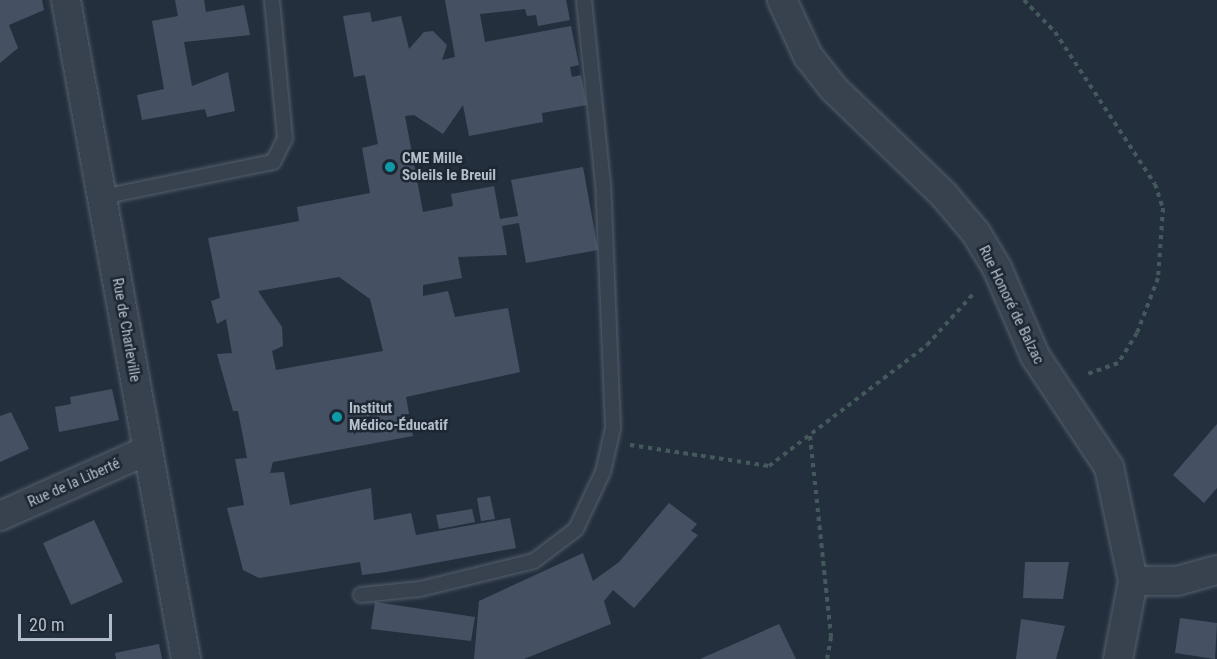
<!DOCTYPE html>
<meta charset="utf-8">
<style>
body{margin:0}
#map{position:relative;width:1217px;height:659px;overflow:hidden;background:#242f3e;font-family:"Roboto Condensed",sans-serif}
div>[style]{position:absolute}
.building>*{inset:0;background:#455162}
.path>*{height:4px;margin-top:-2px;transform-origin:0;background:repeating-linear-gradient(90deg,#44595c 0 4.5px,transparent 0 9px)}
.roads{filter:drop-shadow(0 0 2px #565f6c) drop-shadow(0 0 2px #565f6c)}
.service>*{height:14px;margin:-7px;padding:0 7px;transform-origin:7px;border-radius:7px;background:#38414e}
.minor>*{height:28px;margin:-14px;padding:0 14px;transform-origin:14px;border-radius:14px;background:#38414e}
.dots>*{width:16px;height:16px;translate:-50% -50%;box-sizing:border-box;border:3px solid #1d2633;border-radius:50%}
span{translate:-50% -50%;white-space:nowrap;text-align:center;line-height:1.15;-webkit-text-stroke:5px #1d2633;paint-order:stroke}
.poi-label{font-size:15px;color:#b4bcc9;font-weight:700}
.left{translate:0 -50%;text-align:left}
.street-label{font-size:15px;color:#b4bcc9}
.scale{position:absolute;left:18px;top:614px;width:94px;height:27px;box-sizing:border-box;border:3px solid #b4bcc9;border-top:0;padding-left:8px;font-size:18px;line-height:21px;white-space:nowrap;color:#b4bcc9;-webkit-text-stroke:4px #1d2633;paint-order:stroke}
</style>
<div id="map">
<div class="building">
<i style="clip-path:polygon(0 0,42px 0,44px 10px,9px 25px,18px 48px,0 63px)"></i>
<i style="clip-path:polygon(175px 0,204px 0,206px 12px,244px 5px,250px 35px,184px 42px,192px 86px,228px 72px,235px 111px,207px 117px,205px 109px,142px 120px,137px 95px,164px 89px,152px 21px,178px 16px)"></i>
<i style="clip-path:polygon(evenodd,445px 0,566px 0,570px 20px,538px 26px,536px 15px,527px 16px,525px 9px,480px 14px,485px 42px,571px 26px,579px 65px,570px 67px,572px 77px,581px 75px,587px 105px,542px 113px,543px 122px,469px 136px,463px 105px,443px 134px,414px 115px,405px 116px,423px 212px,453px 206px,451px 194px,494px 186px,500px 219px,518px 216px,511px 180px,583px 167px,598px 250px,526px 263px,519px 223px,502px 226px,507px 255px,458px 257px,462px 278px,423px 285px,423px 296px,448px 291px,455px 317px,508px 308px,520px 372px,406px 397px,413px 436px,273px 462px,270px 473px,284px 472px,290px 505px,371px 488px,374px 520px,411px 513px,416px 535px,510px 518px,516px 548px,386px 572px,362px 575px,360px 562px,259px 578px,243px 570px,227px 508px,244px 505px,235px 459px,247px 458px,238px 411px,233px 411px,217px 354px,232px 353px,226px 319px,217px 324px,211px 301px,220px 298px,208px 238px,299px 221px,297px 207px,370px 193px,362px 148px,378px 144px,365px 75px,354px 77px,343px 16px,370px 12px,372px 22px,401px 16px,409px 49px,424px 32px,433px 31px,447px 45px,442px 60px,455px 57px,445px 0,339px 277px,370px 299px,383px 351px,276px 370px,272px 351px,283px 346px,282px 327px,258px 291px,339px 277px)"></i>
<i style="clip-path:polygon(112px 389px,119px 420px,59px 432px,55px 407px,71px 404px,70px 397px)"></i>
<i style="clip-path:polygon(11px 412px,29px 449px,0 462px,0 416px)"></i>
<i style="clip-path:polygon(1217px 424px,1217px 488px,1204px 503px,1173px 475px)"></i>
<i style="clip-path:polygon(490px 496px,495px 519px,481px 521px,477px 498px)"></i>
<i style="clip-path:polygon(669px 503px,697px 524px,691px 531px,698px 535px,634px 608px,613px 590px,604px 601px,611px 624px,524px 659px,474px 659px,479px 601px,583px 553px,593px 581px,619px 562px)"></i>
<i style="clip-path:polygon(472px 509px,475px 522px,439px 529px,436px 515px)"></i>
<i style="clip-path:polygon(94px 520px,123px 582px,71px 605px,43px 543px)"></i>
<i style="clip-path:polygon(1025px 562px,1069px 562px,1063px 599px,1023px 598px)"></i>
<i style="clip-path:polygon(375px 602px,475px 617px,471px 641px,371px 629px)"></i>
<i style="clip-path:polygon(1180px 618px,1217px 623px,1215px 659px,1175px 653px)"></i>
<i style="clip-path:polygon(1021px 619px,1065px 626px,1056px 659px,1016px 659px)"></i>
<i style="clip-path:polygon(779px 624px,796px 659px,700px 659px)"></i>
<i style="clip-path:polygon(159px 644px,162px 659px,116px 659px,115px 653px)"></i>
</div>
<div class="path">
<i style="left:1024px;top:0;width:45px;rotate:45.9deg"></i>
<i style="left:1055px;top:32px;width:182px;rotate:56.7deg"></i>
<i style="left:1155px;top:184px;width:25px;rotate:72deg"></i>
<i style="left:1163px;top:208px;width:70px;rotate:94.1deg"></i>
<i style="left:1158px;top:278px;width:59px;rotate:110.9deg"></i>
<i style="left:1137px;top:333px;width:36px;rotate:122deg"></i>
<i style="left:1118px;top:363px;width:35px;rotate:160deg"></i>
<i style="left:810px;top:436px;width:202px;rotate:84deg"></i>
<i style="left:831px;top:637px;width:22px;rotate:100deg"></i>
<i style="left:630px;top:445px;width:141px;rotate:8.6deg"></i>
<i style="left:769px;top:466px;width:199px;rotate:-37.4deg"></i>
<i style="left:927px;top:345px;width:70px;rotate:-47.9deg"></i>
</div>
<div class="roads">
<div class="service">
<i style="left:102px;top:197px;width:175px;rotate:-11.6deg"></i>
<i style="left:273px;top:162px;width:27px;rotate:-63deg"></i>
<i style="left:285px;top:138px;width:139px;rotate:-95.4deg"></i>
<i style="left:361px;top:595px;width:59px;rotate:-5.8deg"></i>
<i style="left:420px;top:589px;width:117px;rotate:-13.8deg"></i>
<i style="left:534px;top:561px;width:53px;rotate:-37.3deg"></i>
<i style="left:576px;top:529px;width:63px;rotate:-64.7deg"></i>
<i style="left:603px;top:472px;width:45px;rotate:-77.2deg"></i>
<i style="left:613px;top:428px;width:244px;rotate:-92.3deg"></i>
<i style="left:603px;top:184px;width:185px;rotate:-95.9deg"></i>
</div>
<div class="minor">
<i style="left:66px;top:0;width:670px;rotate:79.68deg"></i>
<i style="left:782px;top:0;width:62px;rotate:65.1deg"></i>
<i style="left:808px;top:56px;width:42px;rotate:51.8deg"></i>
<i style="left:834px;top:89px;width:153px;rotate:43.9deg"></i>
<i style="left:944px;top:195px;width:50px;rotate:49.9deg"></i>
<i style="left:976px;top:233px;width:41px;rotate:59deg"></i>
<i style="left:997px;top:268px;width:96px;rotate:66.6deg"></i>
<i style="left:1035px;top:356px;width:133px;rotate:56.3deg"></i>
<i style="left:1109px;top:467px;width:116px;rotate:78.1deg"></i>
<i style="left:1133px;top:581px;width:79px;rotate:100.9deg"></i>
<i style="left:0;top:516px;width:162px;rotate:-24deg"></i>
<i style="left:1133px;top:581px;width:44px"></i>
<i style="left:1177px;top:581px;width:41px;rotate:-15.4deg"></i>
</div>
</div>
<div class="dots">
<i style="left:390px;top:167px;background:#0f9aa8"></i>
<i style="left:337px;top:417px;background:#0f9aa8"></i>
</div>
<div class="poi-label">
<span class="left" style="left:402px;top:167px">CME Mille<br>Soleils le Breuil</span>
<span class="left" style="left:349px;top:417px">Institut<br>Médico-Éducatif</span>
</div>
<div class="street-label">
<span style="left:1011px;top:305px;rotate:64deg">Rue Honoré de Balzac</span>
<span style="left:126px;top:330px;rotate:80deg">Rue de Charleville</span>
<span style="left:74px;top:483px;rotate:-24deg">Rue de la Liberté</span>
</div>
<div class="scale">20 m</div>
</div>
